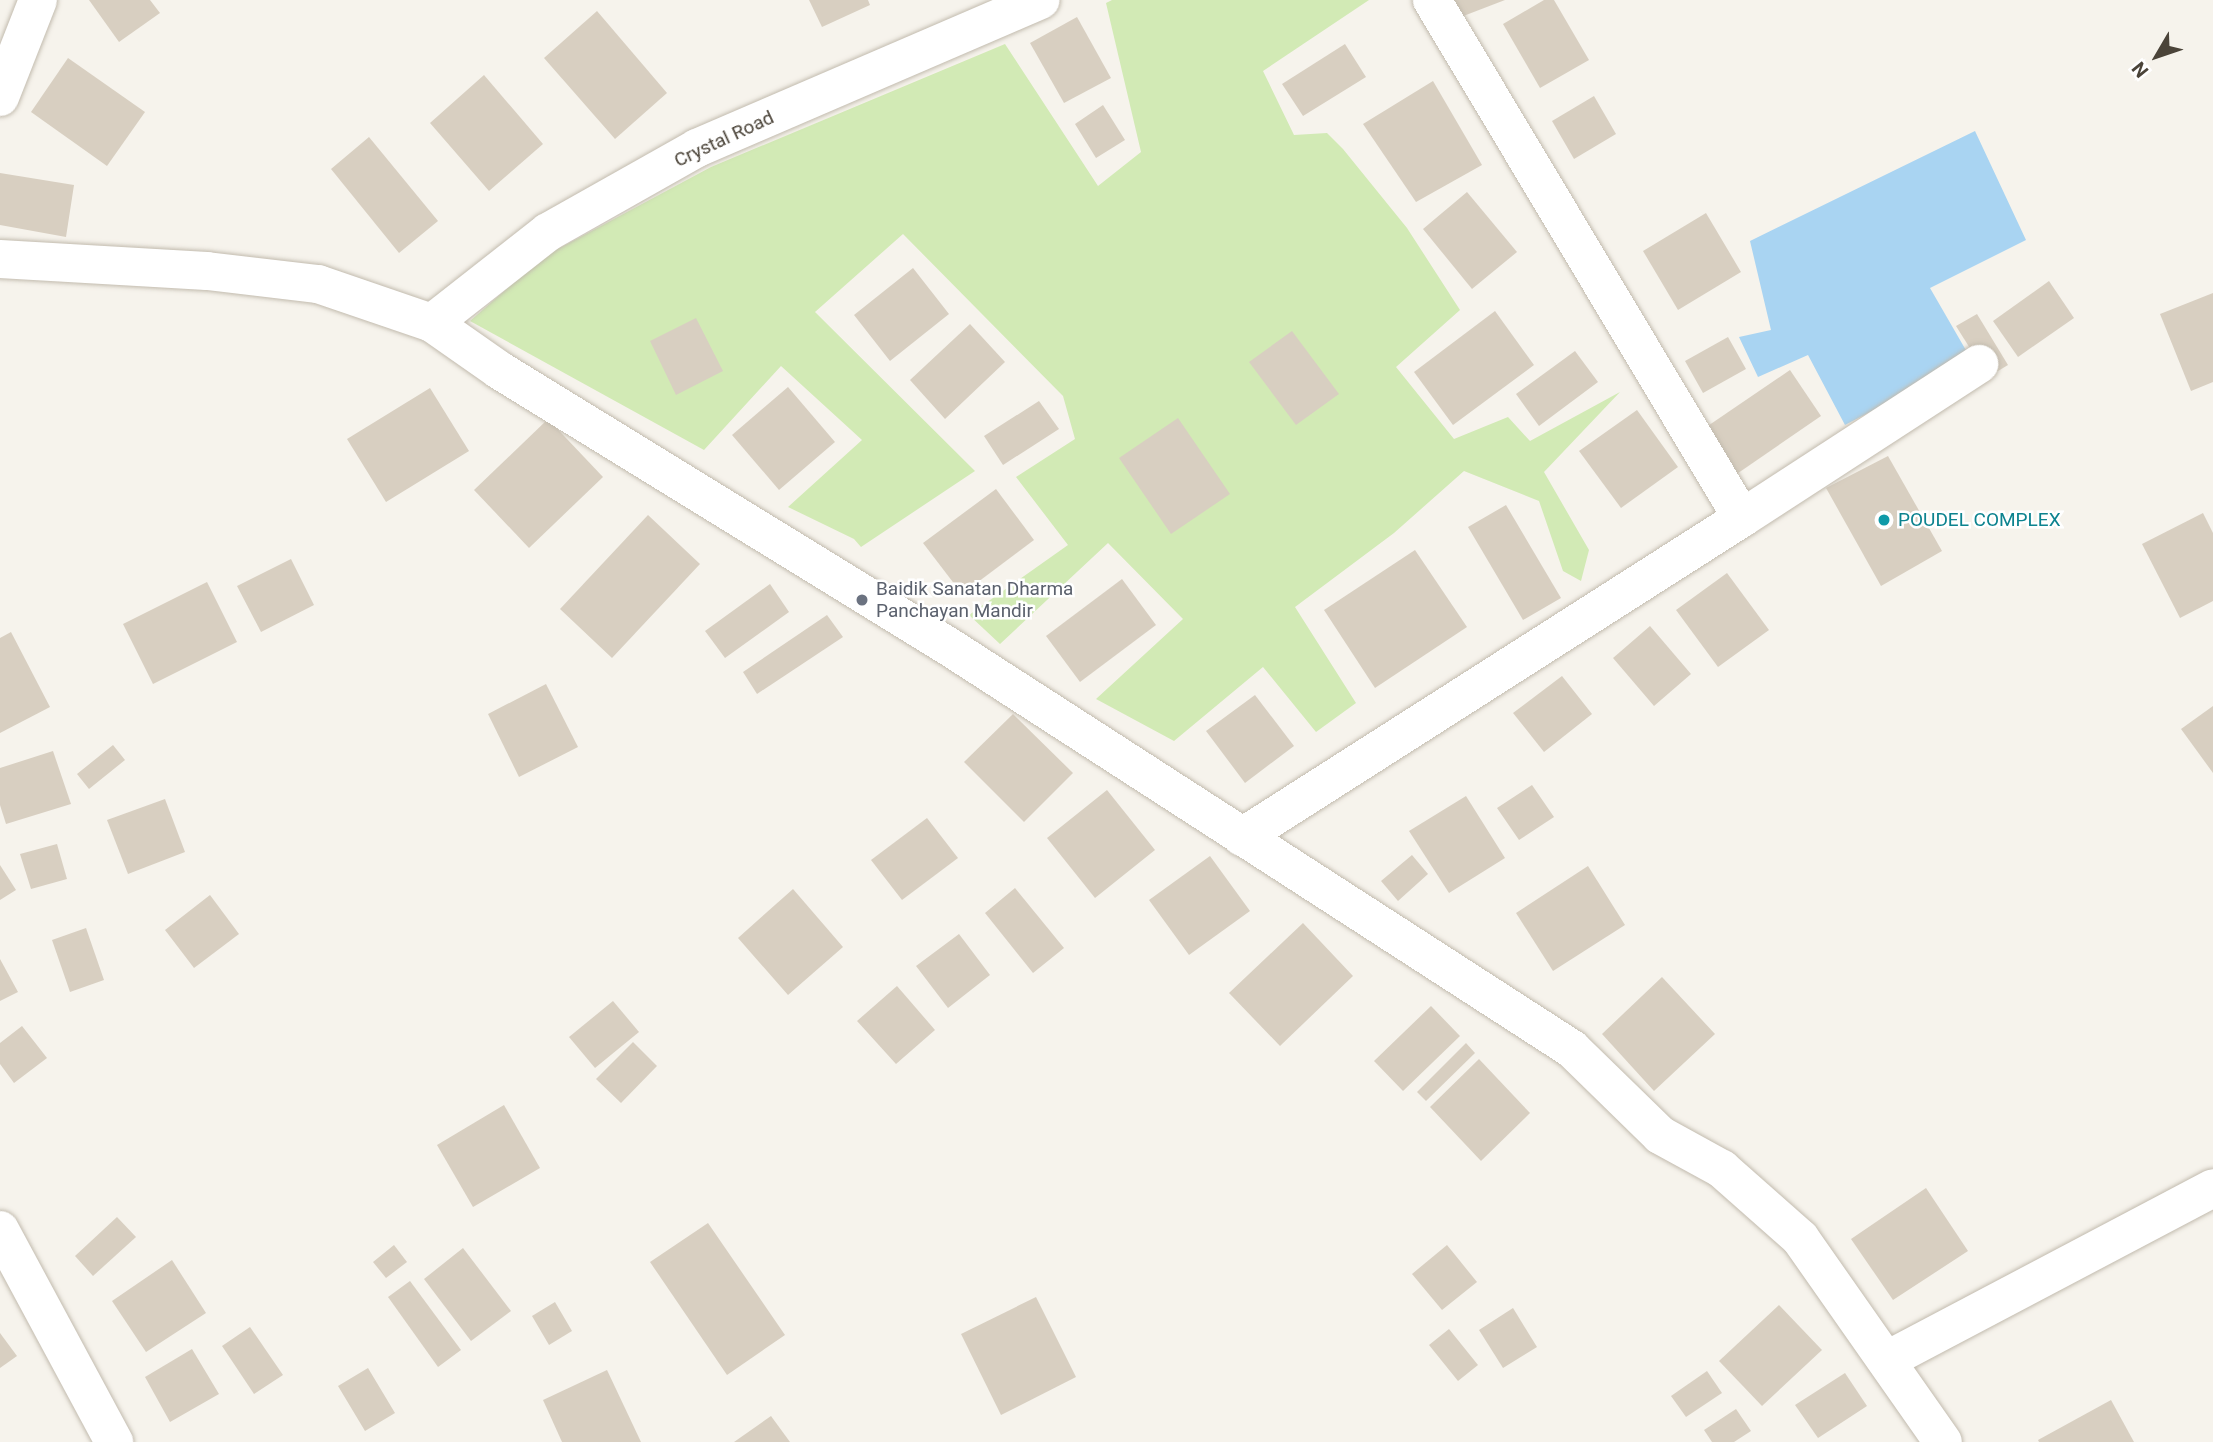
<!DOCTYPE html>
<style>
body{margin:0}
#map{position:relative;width:2213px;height:1442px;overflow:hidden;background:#f6f3ec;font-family:Roboto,sans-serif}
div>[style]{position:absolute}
.green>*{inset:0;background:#d2eab5}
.water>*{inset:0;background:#a9d4f2}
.building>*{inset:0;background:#d8cfc1}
.roads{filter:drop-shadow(0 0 2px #c2bbae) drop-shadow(0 0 2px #c2bbae)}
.street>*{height:38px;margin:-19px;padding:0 19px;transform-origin:19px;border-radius:19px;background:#fff}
.dots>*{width:19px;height:19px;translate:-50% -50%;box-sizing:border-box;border:4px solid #fff;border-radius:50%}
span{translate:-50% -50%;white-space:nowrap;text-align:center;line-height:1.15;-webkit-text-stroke:5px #fff;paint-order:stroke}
.street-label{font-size:19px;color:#4b4439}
.culture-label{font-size:19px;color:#0d838f}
.left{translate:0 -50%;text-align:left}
.worship-label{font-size:19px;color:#5b616d}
.north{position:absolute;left:2122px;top:21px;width:70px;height:70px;-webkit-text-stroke:5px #fff;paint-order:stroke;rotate:231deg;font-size:19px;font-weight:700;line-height:28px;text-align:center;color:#4b4439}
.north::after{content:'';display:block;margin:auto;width:24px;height:32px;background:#4b4439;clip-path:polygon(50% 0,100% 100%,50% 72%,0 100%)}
</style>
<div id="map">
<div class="green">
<i style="clip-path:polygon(1112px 0,1369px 0,1263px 71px,1294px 135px,1327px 133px,1343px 149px,1407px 228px,1460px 310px,1396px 367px,1454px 439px,1508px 417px,1530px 441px,1620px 392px,1544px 472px,1589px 550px,1581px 581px,1563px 571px,1539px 501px,1464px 471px,1394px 533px,1295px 607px,1356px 703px,1316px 732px,1263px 667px,1174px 741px,1096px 699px,1183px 619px,1108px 543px,1000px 644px,969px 615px,1068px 545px,1016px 477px,1075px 439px,1063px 396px,903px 234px,815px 312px,975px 471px,861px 547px,854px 539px,788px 507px,862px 440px,781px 366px,704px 450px,470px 321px,543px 257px,711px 167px,1005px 44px,1098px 186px,1141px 152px,1106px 3px)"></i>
</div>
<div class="water">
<i style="clip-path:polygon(1975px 131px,2026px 240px,1930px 288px,1971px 359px,1845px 425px,1808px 355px,1758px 377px,1739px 337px,1771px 330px,1750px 241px)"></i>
</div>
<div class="building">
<i style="clip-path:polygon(89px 0,150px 0,160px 13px,119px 42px)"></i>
<i style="clip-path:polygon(809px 0,868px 0,870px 5px,822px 27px)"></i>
<i style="clip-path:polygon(1446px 0,1505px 0,1453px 20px)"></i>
<i style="clip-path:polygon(1544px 0,1554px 0,1589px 60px,1540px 88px,1503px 24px)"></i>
<i style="clip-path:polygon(597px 11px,667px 93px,615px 139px,544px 58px)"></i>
<i style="clip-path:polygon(1077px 17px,1111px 78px,1064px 103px,1030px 43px)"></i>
<i style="clip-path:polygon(1345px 44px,1366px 77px,1303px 116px,1282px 84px)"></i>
<i style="clip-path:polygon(68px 58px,145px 112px,107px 166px,31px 112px)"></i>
<i style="clip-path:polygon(484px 75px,543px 144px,489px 191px,430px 123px)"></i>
<i style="clip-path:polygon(1433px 81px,1482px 165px,1416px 202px,1363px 124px)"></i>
<i style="clip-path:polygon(1594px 96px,1616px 134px,1574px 159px,1552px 121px)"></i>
<i style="clip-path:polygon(1103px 105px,1125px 140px,1096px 158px,1075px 124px)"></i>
<i style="clip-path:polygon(369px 137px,438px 221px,399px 253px,331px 169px)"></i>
<i style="clip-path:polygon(0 173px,74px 185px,66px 237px,0 225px)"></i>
<i style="clip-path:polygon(1467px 192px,1517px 252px,1472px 289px,1423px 229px)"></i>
<i style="clip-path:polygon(1706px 213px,1741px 272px,1678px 310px,1643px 251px)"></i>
<i style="clip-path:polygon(913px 268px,949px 314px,890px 361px,854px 315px)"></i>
<i style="clip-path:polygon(2049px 281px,2074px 318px,2018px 357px,1993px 321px)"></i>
<i style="clip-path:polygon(2213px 293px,2213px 382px,2191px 391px,2160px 314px)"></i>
<i style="clip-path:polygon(1495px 311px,1534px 365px,1453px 425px,1414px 372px)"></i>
<i style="clip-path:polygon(1977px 314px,2008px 365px,1988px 377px,1956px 326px)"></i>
<i style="clip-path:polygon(696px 318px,723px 371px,676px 395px,650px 341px)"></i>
<i style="clip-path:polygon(970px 324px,1005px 362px,945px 419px,910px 380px)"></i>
<i style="clip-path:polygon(1292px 331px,1339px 394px,1296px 425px,1249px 362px)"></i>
<i style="clip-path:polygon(1728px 337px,1746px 369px,1703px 393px,1685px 361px)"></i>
<i style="clip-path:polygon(1575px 351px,1598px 382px,1539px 426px,1516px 394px)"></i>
<i style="clip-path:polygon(1790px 370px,1821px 416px,1728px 480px,1696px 434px)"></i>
<i style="clip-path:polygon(788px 387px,835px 442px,779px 490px,732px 435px)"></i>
<i style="clip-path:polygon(430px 388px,469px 451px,386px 502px,347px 439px)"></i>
<i style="clip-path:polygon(1039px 401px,1059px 429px,1003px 465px,984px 436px)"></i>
<i style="clip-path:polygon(1637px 410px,1678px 467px,1621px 508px,1579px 451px)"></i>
<i style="clip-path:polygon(1178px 418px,1230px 494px,1171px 534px,1119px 458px)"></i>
<i style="clip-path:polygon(548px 419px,603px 477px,529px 548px,474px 490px)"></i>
<i style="clip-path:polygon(1888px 456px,1942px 551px,1881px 586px,1826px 488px)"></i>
<i style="clip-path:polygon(996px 489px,1034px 540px,962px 594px,923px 543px)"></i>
<i style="clip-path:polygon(1506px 505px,1561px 598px,1523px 620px,1468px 527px)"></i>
<i style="clip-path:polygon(2203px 513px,2213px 533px,2213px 601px,2180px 618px,2142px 544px)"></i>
<i style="clip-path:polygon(648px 515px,700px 564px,612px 658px,560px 609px)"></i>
<i style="clip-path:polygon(1415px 550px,1467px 627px,1375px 688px,1324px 610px)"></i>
<i style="clip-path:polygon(291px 559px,314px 605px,261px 632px,237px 586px)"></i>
<i style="clip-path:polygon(1727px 573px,1769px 630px,1718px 667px,1676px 610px)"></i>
<i style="clip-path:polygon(1122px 579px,1156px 625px,1080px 682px,1046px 636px)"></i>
<i style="clip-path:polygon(207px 582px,237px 642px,153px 684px,123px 624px)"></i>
<i style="clip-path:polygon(770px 584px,789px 612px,725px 658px,705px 631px)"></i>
<i style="clip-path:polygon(827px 615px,843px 637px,757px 694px,743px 672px)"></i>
<i style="clip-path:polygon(1650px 626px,1691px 674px,1654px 706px,1613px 658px)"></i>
<i style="clip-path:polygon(11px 632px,50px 707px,0 733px,0 638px)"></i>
<i style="clip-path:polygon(1562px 676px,1592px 714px,1544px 752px,1513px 713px)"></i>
<i style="clip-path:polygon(546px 684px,578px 747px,519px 777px,488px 714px)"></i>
<i style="clip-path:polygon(1255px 695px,1294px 746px,1245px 783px,1206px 731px)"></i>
<i style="clip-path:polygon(2213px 706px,2213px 773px,2181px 729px)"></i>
<i style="clip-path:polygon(1013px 714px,1073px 773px,1024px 822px,964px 762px)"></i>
<i style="clip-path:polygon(113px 745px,125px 760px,89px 789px,77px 774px)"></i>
<i style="clip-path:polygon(53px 751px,71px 804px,6px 824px,0 805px,0 768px)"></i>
<i style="clip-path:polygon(1532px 785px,1554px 817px,1519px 840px,1497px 808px)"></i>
<i style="clip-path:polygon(1107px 790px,1155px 850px,1095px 898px,1047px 838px)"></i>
<i style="clip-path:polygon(1466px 796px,1505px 858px,1449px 893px,1409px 831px)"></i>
<i style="clip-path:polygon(165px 799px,185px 852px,128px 874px,107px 820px)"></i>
<i style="clip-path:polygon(927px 818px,958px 858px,902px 900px,871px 860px)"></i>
<i style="clip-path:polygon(57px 844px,67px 879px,31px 889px,20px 854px)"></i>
<i style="clip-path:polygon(1412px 855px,1428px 874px,1398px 901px,1381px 881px)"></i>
<i style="clip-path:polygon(1210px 856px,1250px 911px,1189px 955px,1149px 900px)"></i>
<i style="clip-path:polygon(0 865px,16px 890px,0 900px)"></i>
<i style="clip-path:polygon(1588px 866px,1625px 925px,1553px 971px,1516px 913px)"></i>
<i style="clip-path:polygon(1015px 888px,1064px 948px,1033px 973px,985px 913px)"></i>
<i style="clip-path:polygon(793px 889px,843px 947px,788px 995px,738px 938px)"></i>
<i style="clip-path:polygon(210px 895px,239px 934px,194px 968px,165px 930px)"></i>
<i style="clip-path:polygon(1303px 923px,1353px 976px,1280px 1046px,1229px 993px)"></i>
<i style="clip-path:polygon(86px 928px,104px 980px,70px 992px,52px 940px)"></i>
<i style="clip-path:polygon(959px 934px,990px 975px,948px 1008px,916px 966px)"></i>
<i style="clip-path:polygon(0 959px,18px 992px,0 1001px)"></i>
<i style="clip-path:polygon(1662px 977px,1715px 1034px,1654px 1091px,1602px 1034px)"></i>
<i style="clip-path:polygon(897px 986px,935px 1030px,896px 1064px,857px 1021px)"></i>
<i style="clip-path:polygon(613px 1001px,639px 1032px,595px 1068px,569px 1037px)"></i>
<i style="clip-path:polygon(1431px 1006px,1460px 1036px,1403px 1091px,1374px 1061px)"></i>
<i style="clip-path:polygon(22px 1026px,47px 1058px,14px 1083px,0 1064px,0 1043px)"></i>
<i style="clip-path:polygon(633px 1042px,657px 1066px,621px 1103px,596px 1079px)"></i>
<i style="clip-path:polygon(1466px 1043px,1475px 1053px,1426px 1101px,1417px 1092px)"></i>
<i style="clip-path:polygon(1479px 1059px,1530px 1113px,1481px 1161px,1430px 1107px)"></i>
<i style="clip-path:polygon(504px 1105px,540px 1168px,473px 1207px,437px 1145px)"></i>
<i style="clip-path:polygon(1926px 1188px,1968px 1251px,1893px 1300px,1851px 1239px)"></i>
<i style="clip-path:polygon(117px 1217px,136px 1237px,93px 1276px,75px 1256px)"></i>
<i style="clip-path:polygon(708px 1223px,785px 1335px,727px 1375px,650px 1262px)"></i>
<i style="clip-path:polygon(394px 1245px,407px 1262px,386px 1278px,373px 1262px)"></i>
<i style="clip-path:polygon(1447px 1245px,1477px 1282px,1442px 1310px,1412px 1274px)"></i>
<i style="clip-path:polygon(463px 1248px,511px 1311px,471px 1341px,424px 1279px)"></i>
<i style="clip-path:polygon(172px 1260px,206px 1313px,146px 1352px,112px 1301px)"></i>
<i style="clip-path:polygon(410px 1281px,461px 1350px,438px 1367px,388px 1297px)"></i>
<i style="clip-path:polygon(1036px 1297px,1076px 1377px,1001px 1415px,961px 1334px)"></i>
<i style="clip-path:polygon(555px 1302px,572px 1331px,549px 1345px,532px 1316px)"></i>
<i style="clip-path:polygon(1779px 1305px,1822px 1350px,1762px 1406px,1719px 1361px)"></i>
<i style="clip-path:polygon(1513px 1308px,1537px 1347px,1503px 1368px,1479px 1330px)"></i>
<i style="clip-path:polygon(250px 1327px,283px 1375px,254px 1394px,222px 1346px)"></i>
<i style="clip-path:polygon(1449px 1329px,1478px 1365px,1458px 1381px,1429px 1345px)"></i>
<i style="clip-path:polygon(0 1333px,17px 1356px,0 1368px)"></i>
<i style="clip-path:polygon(192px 1349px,219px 1394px,170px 1422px,145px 1377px)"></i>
<i style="clip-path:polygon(368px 1368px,395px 1413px,365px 1431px,338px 1386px)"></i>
<i style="clip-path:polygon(607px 1370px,641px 1442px,562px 1442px,543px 1400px)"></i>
<i style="clip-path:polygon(1707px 1371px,1722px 1393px,1686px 1417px,1671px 1396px)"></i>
<i style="clip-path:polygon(1845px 1373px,1867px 1406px,1818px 1438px,1795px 1405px)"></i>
<i style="clip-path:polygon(2111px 1400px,2134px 1442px,2039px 1442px,2038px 1440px)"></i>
<i style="clip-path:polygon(1736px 1409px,1751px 1431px,1734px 1442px,1712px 1442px,1704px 1430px)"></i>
<i style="clip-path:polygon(771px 1416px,790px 1442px,734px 1442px)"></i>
</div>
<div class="roads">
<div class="street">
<i style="left:0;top:97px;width:104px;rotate:-68.6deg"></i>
<i style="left:0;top:259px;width:207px;rotate:3.3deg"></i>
<i style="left:207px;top:271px;width:112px;rotate:6.7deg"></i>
<i style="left:318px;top:284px;width:120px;rotate:18.9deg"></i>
<i style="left:432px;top:323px;width:82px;rotate:35deg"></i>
<i style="left:499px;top:370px;width:531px;rotate:31.59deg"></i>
<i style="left:951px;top:648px;width:739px;rotate:32.85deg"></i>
<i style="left:1572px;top:1049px;width:123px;rotate:44.3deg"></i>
<i style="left:1660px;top:1135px;width:71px;rotate:28.7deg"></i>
<i style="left:1722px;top:1169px;width:104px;rotate:41.5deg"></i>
<i style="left:1800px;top:1238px;width:249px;rotate:55deg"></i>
<i style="left:432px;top:323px;width:147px;rotate:-38.1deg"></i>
<i style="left:548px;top:232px;width:171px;rotate:-29.4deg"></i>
<i style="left:697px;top:148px;width:374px;rotate:-23.3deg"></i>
<i style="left:1742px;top:518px;width:283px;rotate:-33deg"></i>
<i style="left:1242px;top:837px;width:593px;rotate:-32.54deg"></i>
<i style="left:1742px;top:518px;width:604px;rotate:-120.9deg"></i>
<i style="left:0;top:1230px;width:241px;rotate:61.7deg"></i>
<i style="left:1889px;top:1359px;width:366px;rotate:-27.8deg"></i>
</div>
</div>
<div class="dots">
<i style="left:1884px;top:520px;background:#0f9aa8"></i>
<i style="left:862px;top:600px;background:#6b7280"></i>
</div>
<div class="street-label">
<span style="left:724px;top:139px;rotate:-25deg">Crystal Road</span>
</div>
<div class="culture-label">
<span class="left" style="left:1898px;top:520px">POUDEL COMPLEX</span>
</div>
<div class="worship-label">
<span class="left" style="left:876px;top:600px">Baidik Sanatan Dharma<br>Panchayan Mandir</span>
</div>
<div class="north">N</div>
</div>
